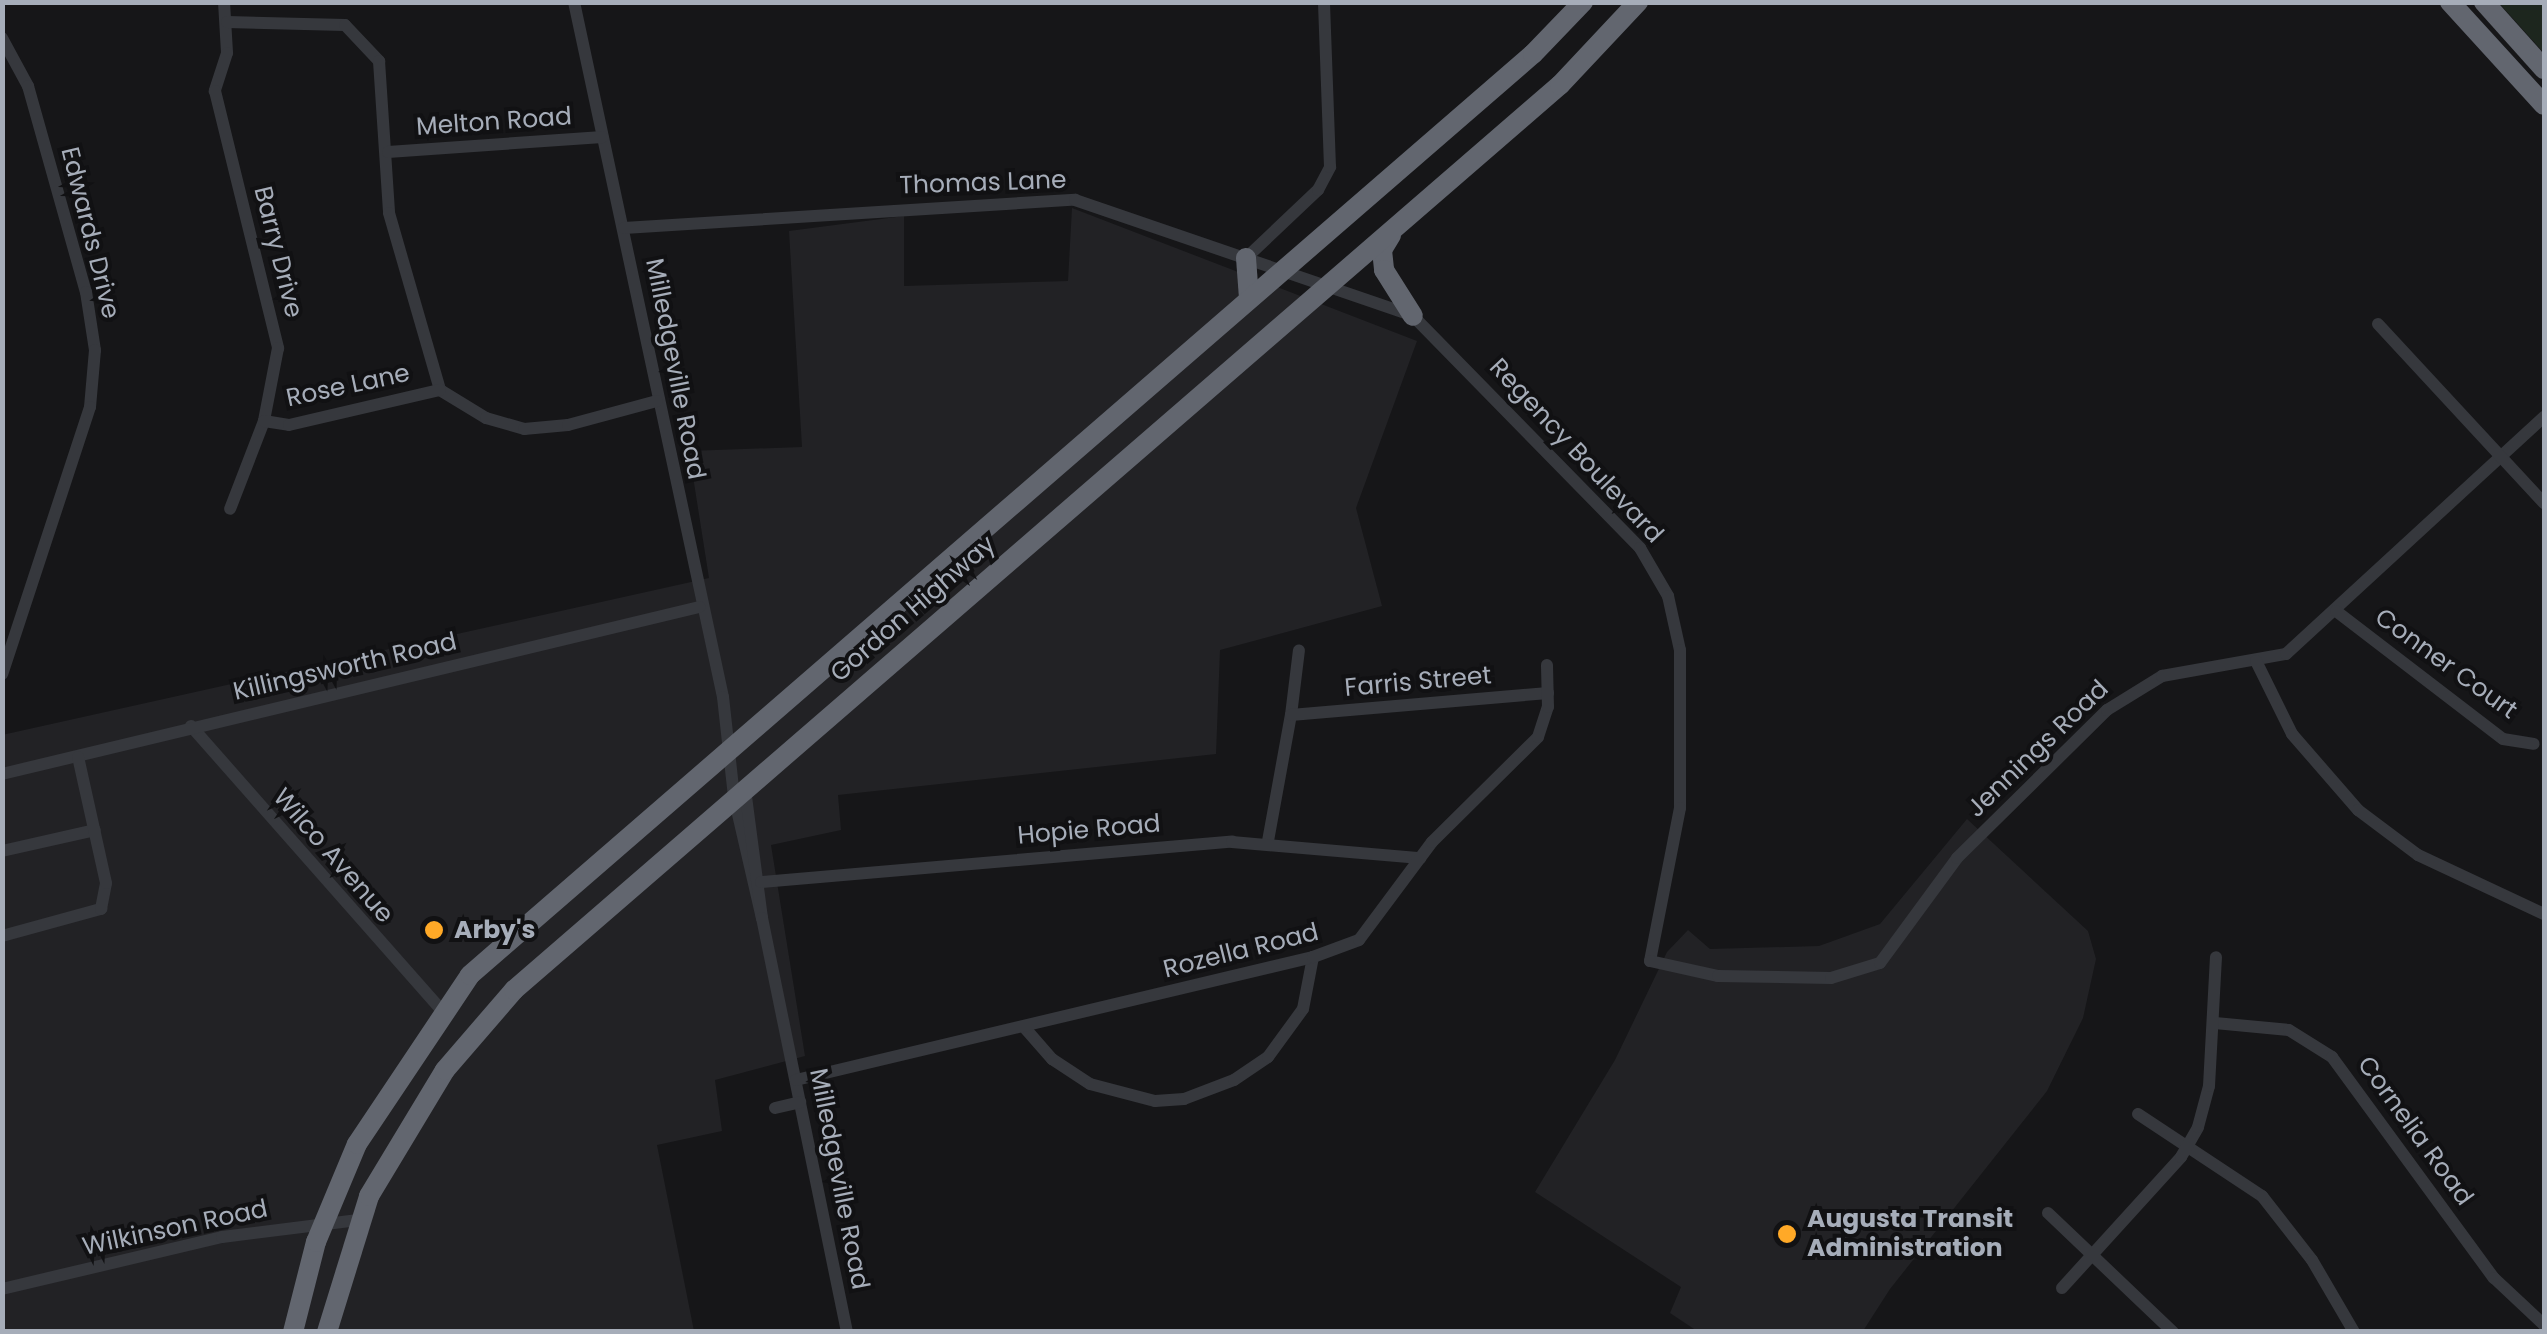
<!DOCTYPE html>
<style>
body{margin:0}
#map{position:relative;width:2547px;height:1334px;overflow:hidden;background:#161618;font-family:Poppins,sans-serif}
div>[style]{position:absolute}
.built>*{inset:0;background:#222225}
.green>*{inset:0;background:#1d261e}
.minor>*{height:12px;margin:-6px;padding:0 6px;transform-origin:6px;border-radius:6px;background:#36383d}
.highway>*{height:20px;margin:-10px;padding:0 10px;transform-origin:10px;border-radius:10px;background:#62666f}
.dots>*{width:28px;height:28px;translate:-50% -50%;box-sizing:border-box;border:5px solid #111113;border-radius:50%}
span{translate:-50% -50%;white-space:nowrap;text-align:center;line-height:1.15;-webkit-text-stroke:8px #111113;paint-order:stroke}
.street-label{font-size:25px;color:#a6adb9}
.poi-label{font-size:25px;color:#a6adb9;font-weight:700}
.left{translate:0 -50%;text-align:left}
.frame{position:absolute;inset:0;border:5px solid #a6adb9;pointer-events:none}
</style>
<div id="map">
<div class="built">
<i style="clip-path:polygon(1072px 208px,1417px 341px,1356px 508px,1382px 606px,1220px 650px,1216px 754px,838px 795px,841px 830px,771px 845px,805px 1056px,715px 1080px,722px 1131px,657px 1145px,694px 1331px,3px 1331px,2px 735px,709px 578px,689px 451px,802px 447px,789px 231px,904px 216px,904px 286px,1068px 281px)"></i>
<i style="clip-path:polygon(1967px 819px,2088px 931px,2096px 959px,2083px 1018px,2047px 1091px,1890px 1289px,1863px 1331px,1697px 1331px,1670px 1313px,1681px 1287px,1535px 1192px,1615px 1060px,1667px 952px,1688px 930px,1710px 949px,1819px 946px,1880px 924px)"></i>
</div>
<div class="green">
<i style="clip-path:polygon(2499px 3px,2544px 3px,2544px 53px)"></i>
</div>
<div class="minor">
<i style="left:224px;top:2px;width:51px;rotate:86.6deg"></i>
<i style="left:227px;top:53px;width:40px;rotate:108deg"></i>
<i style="left:215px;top:91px;width:265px;rotate:76.2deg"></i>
<i style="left:278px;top:348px;width:74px;rotate:100.9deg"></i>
<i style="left:264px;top:421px;width:94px;rotate:111.1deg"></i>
<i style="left:574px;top:2px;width:711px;rotate:77.9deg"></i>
<i style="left:723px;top:697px;width:101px;rotate:83.7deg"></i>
<i style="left:734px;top:797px;width:124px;rotate:77deg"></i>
<i style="left:227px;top:22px;width:118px;rotate:1.5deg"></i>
<i style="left:345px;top:25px;width:50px;rotate:46.6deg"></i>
<i style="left:379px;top:61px;width:152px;rotate:86.2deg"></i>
<i style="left:389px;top:213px;width:184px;rotate:73.9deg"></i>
<i style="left:440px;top:390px;width:54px;rotate:31.3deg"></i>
<i style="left:486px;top:418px;width:40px;rotate:16deg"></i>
<i style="left:524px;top:429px;width:44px;rotate:-5.2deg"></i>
<i style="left:568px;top:425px;width:92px;rotate:-15.1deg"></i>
<i style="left:2px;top:38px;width:55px;rotate:61.6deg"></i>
<i style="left:28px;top:86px;width:214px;rotate:74.3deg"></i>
<i style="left:86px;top:292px;width:59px;rotate:81.2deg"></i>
<i style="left:95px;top:350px;width:57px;rotate:95deg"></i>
<i style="left:90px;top:407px;width:281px;rotate:108.2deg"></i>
<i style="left:388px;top:152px;width:215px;rotate:-4deg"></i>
<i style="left:624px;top:228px;width:452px;rotate:-3.6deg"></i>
<i style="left:1075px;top:200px;width:357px;rotate:18.9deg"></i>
<i style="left:1413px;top:316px;width:325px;rotate:45.6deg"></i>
<i style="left:1640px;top:548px;width:56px;rotate:59.7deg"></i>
<i style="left:1668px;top:596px;width:55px;rotate:77.5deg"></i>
<i style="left:1680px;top:650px;width:158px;rotate:90deg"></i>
<i style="left:1680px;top:808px;width:156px;rotate:101.1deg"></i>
<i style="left:1650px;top:961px;width:70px;rotate:12.4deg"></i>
<i style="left:1718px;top:976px;width:113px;rotate:1deg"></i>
<i style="left:1831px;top:978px;width:51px;rotate:-17deg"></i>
<i style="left:1880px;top:963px;width:130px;rotate:-53.7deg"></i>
<i style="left:1957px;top:858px;width:211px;rotate:-44.6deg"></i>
<i style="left:2107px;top:710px;width:65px;rotate:-31.7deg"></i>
<i style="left:2162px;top:676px;width:126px;rotate:-10.1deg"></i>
<i style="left:2286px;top:654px;width:350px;rotate:-42.6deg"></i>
<i style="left:1246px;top:258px;width:99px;rotate:-43.4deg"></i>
<i style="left:1318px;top:190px;width:26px;rotate:-62deg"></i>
<i style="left:1330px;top:167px;width:165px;rotate:-92.1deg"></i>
<i style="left:2378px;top:324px;width:244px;rotate:47.2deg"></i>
<i style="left:264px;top:421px;width:25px;rotate:9deg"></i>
<i style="left:289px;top:425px;width:155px;rotate:-13.1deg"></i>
<i style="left:2336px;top:611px;width:210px;rotate:37.5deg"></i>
<i style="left:2503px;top:739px;width:31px;rotate:9deg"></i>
<i style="left:2256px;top:661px;width:81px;rotate:63.7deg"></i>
<i style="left:2292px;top:734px;width:101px;rotate:49deg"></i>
<i style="left:2358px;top:810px;width:75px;rotate:36.9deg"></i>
<i style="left:2418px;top:855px;width:139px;rotate:25.1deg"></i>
<i style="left:1291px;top:715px;width:65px;rotate:-83deg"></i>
<i style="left:191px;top:726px;width:381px;rotate:48.6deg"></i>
<i style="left:2px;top:774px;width:717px;rotate:-13.47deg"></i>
<i style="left:745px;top:789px;width:130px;rotate:82.5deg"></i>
<i style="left:762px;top:918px;width:423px;rotate:78.4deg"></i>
<i style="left:1268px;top:841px;width:128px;rotate:-79.7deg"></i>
<i style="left:1291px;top:715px;width:258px;rotate:-4.9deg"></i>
<i style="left:2px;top:851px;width:95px;rotate:-12.7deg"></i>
<i style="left:761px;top:882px;width:473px;rotate:-4.9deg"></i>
<i style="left:1232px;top:842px;width:189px;rotate:4.9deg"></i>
<i style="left:2px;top:936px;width:103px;rotate:-15.3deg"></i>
<i style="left:101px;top:909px;width:26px;rotate:-79deg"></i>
<i style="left:106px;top:883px;width:129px;rotate:-102.5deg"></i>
<i style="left:2215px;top:1023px;width:74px;rotate:5.4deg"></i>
<i style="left:2289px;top:1030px;width:51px;rotate:32.1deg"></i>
<i style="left:2332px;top:1057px;width:274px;rotate:53.8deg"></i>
<i style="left:2494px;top:1278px;width:69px;rotate:43.2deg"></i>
<i style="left:1024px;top:1027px;width:43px;rotate:48.8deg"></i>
<i style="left:1052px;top:1059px;width:45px;rotate:33.3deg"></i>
<i style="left:1090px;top:1084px;width:67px;rotate:14.7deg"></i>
<i style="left:1155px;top:1101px;width:29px;rotate:-4deg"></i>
<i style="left:1184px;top:1099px;width:53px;rotate:-20.8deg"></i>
<i style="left:1234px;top:1080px;width:41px;rotate:-34.1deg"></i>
<i style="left:1268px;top:1057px;width:59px;rotate:-53.9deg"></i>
<i style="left:1303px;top:1009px;width:53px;rotate:-79.1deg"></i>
<i style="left:796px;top:1080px;width:531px;rotate:-13.38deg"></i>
<i style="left:1313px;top:957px;width:49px;rotate:-20.3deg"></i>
<i style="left:1359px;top:940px;width:122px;rotate:-53.3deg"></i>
<i style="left:1432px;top:842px;width:149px;rotate:-44.7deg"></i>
<i style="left:1538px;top:737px;width:32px;rotate:-72deg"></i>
<i style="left:1548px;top:707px;width:42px;rotate:-91.4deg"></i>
<i style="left:775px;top:1108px;width:26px;rotate:-13deg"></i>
<i style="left:2138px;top:1114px;width:149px;rotate:33.5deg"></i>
<i style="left:2262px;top:1196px;width:81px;rotate:52deg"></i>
<i style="left:2312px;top:1260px;width:83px;rotate:59.7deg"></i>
<i style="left:2048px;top:1213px;width:173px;rotate:43.6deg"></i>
<i style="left:2062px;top:1288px;width:177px;rotate:-47.7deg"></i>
<i style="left:2181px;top:1157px;width:34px;rotate:-60deg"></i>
<i style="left:2198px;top:1127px;width:42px;rotate:-75deg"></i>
<i style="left:2209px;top:1086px;width:129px;rotate:-86.9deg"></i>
<i style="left:2px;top:1289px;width:226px;rotate:-13.3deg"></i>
<i style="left:222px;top:1237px;width:137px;rotate:-7.1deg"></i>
</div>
<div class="highway">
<i style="left:2450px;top:2px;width:139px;rotate:47.6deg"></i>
<i style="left:2484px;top:2px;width:90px;rotate:48.2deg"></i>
<i style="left:1391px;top:235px;width:17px;rotate:121deg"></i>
<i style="left:1382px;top:250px;width:20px;rotate:84deg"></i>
<i style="left:1384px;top:270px;width:54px;rotate:57.8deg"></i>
<i style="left:1246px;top:258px;width:40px;rotate:85.7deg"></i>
<i style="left:293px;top:1332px;width:93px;rotate:-75.7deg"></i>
<i style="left:316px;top:1242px;width:106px;rotate:-67.3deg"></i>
<i style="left:357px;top:1144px;width:203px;rotate:-56.2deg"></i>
<i style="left:470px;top:975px;width:1406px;rotate:-40.91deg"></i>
<i style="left:1533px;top:54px;width:72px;rotate:-46.1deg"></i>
<i style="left:327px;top:1332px;width:142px;rotate:-72.8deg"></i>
<i style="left:369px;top:1196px;width:147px;rotate:-58.9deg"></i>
<i style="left:445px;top:1070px;width:106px;rotate:-49.2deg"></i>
<i style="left:514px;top:990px;width:1383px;rotate:-40.87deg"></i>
<i style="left:1560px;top:85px;width:114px;rotate:-46.8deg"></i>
</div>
<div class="dots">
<i style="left:434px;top:930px;background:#ffa927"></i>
<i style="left:1787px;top:1234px;background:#ffa927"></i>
</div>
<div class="street-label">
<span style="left:494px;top:122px;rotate:-4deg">Melton Road</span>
<span style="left:983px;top:183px;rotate:-2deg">Thomas Lane</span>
<span style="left:90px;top:233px;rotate:76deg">Edwards Drive</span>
<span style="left:278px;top:252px;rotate:76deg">Barry Drive</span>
<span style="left:675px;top:369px;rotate:79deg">Milledgeville Road</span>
<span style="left:348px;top:386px;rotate:-12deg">Rose Lane</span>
<span style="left:1576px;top:451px;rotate:47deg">Regency Boulevard</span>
<span style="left:913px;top:609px;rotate:-41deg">Gordon Highway</span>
<span style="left:2446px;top:664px;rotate:36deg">Conner Court</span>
<span style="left:345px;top:667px;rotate:-13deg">Killingsworth Road</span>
<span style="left:1418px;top:682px;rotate:-5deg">Farris Street</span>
<span style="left:2038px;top:749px;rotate:-44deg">Jennings Road</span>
<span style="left:1089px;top:830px;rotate:-5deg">Hopie Road</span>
<span style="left:333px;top:856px;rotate:49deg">Wilco Avenue</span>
<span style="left:1241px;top:951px;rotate:-14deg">Rozella Road</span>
<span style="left:2415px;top:1131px;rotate:54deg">Cornelia Road</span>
<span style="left:839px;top:1179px;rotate:79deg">Milledgeville Road</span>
<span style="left:175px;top:1228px;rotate:-12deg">Wilkinson Road</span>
</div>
<div class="poi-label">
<span class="left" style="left:454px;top:930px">Arby's</span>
<span class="left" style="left:1807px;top:1234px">Augusta Transit<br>Administration</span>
</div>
<div class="frame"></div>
</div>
